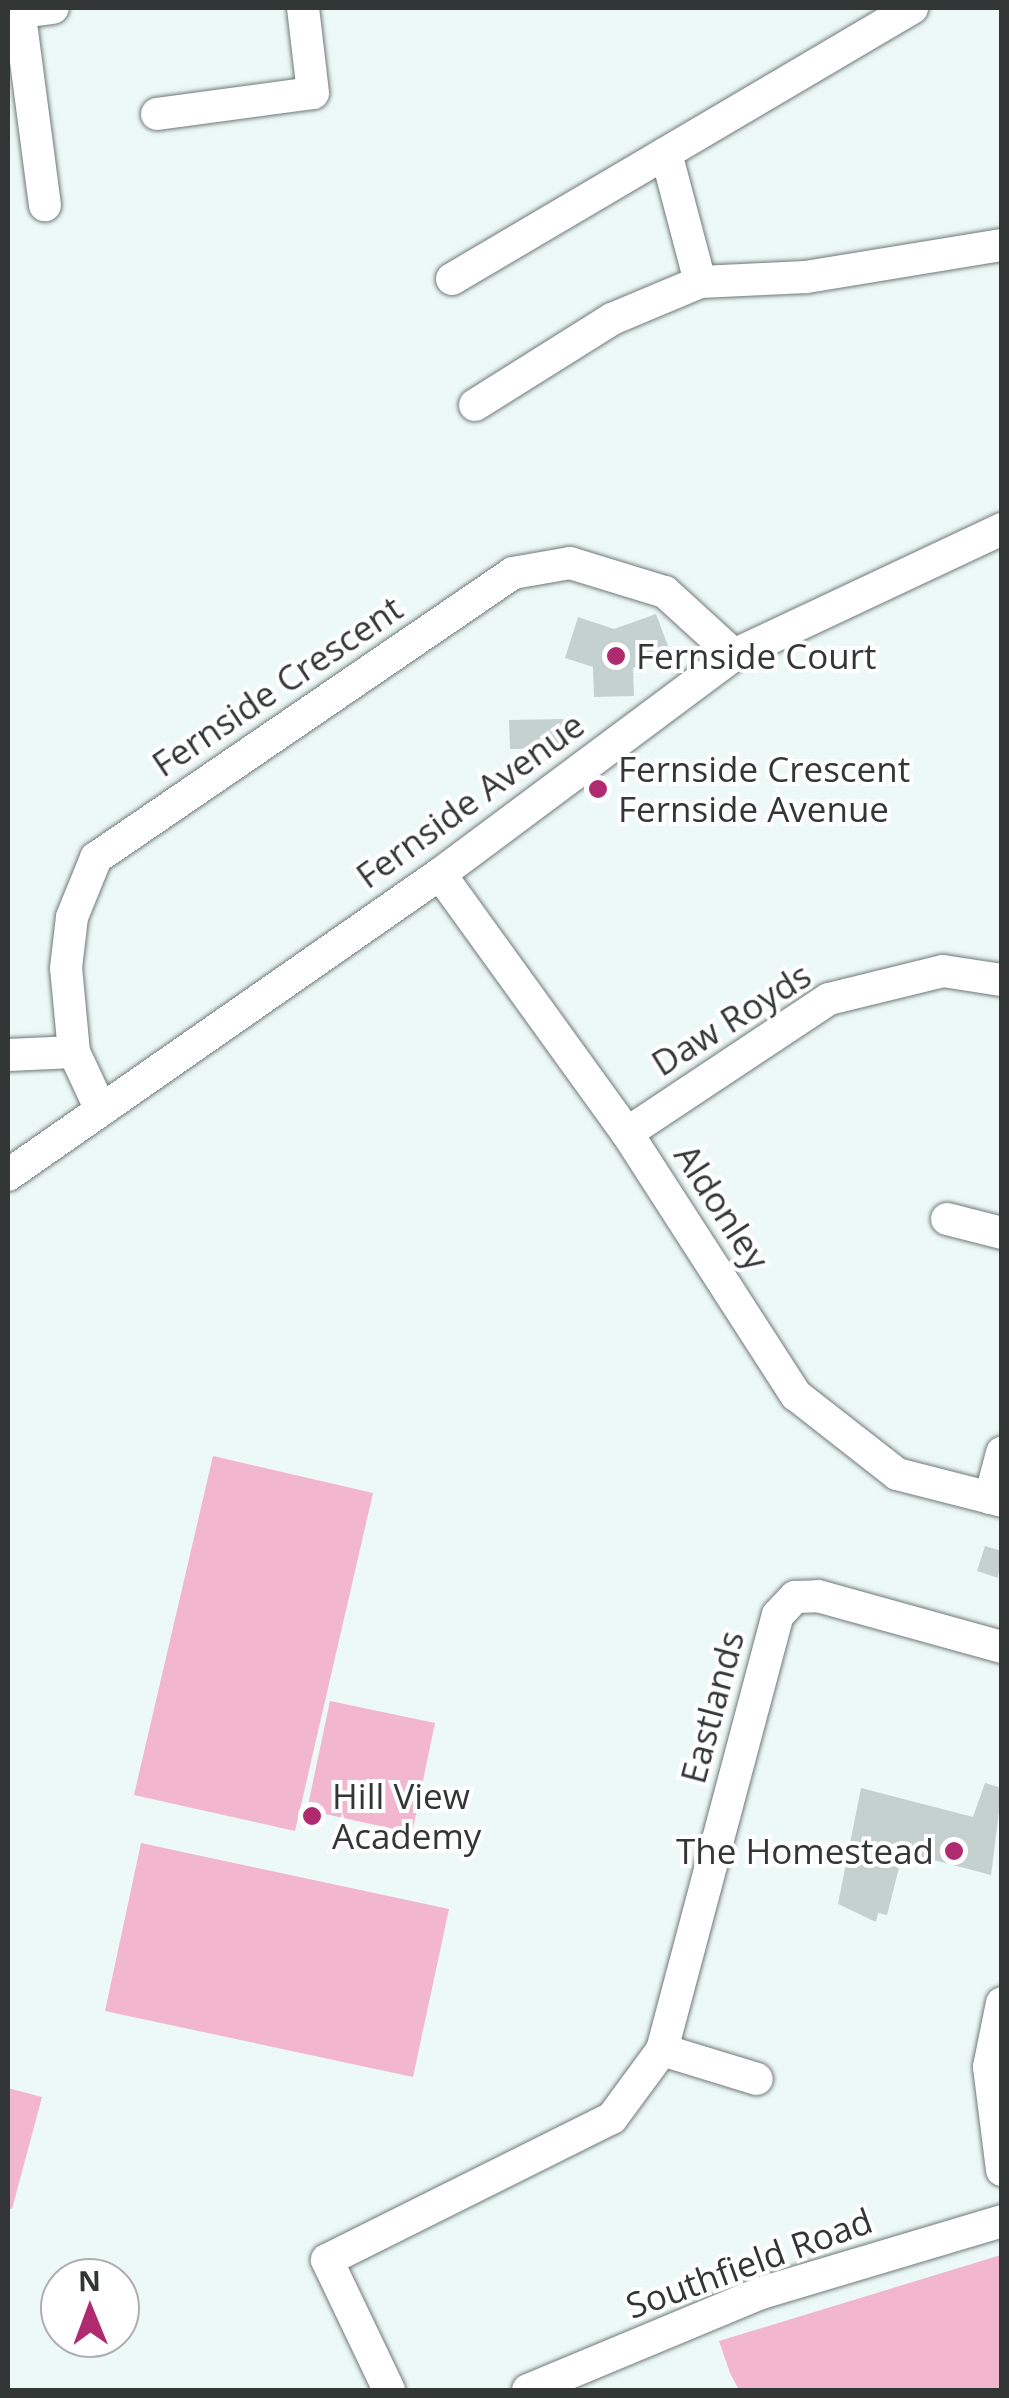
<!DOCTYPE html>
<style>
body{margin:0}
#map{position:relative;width:1009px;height:2398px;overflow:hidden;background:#edf9f6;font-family:"Open Sans",sans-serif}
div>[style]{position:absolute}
.green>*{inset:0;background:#f2b7ce}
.building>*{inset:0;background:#c5d1ce}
.roads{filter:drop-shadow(0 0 2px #6f7977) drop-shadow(0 0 2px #6f7977)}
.minor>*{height:32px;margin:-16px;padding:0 16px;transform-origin:16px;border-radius:16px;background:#fff}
.dots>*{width:28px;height:28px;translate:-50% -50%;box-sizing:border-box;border:5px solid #fff;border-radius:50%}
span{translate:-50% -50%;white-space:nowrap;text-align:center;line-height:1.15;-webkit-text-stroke:8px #fff;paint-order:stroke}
.poi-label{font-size:35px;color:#323736}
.left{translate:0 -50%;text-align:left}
.right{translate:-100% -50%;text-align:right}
.street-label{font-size:35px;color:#323736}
.frame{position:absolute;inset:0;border:10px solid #323736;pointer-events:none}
.north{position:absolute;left:40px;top:2258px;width:100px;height:100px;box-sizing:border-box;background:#fff;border:2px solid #adafaf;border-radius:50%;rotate:359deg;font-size:28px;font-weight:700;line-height:40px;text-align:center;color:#323736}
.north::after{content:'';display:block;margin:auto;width:35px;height:45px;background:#b02a70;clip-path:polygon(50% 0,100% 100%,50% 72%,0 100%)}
</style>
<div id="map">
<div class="green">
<i style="clip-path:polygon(213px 1456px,373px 1493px,295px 1831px,134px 1795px)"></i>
<i style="clip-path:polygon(330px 1701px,435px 1723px,412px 1833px,307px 1810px)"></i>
<i style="clip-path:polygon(141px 1843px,449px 1909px,413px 2077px,105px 2011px)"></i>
<i style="clip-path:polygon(8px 2088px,42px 2097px,12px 2209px,8px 2208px)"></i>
<i style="clip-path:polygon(1001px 2255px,1001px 2390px,739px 2390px,730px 2373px,719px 2341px)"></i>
</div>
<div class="building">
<i style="clip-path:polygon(656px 614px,671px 654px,633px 668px,634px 696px,594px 697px,593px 667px,565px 658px,578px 617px,614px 629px)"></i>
<i style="clip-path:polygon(564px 719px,564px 748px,510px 749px,509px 720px)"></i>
<i style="clip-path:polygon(985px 1546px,1002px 1551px,998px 1578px,977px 1571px)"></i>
<i style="clip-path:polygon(985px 1783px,1002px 1788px,991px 1875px,903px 1852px,887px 1915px,878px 1913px,876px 1922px,838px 1904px,861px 1788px,973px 1817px)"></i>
</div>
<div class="roads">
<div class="minor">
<i style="left:19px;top:8px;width:199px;rotate:82.5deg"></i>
<i style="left:20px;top:12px;width:33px;rotate:-7deg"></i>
<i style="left:157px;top:114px;width:157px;rotate:-7.7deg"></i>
<i style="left:313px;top:93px;width:86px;rotate:-96.7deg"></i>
<i style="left:666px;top:153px;width:133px;rotate:75.2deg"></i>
<i style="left:452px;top:279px;width:534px;rotate:-30.5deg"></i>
<i style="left:475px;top:405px;width:162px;rotate:-32.1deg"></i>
<i style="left:612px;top:319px;width:95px;rotate:-22.8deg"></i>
<i style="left:700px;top:282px;width:106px;rotate:-2.7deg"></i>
<i style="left:806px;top:277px;width:199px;rotate:-9.3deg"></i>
<i style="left:440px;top:874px;width:319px;rotate:54.2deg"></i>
<i style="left:627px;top:1133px;width:312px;rotate:57.2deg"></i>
<i style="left:796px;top:1395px;width:128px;rotate:38deg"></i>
<i style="left:897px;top:1474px;width:108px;rotate:14.4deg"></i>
<i style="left:8px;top:1055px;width:66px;rotate:-2.6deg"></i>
<i style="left:101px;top:1110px;width:64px;rotate:-115deg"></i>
<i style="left:74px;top:1052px;width:84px;rotate:-95.4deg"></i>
<i style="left:66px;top:968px;width:51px;rotate:-83.3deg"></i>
<i style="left:72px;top:917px;width:64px;rotate:-67.9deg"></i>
<i style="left:96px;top:858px;width:505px;rotate:-34.35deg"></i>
<i style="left:513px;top:573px;width:58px;rotate:-10deg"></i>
<i style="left:570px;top:563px;width:99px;rotate:17deg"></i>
<i style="left:665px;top:592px;width:93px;rotate:42.4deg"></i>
<i style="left:627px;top:1133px;width:242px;rotate:-33.6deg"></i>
<i style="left:829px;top:999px;width:117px;rotate:-13.8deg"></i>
<i style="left:943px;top:971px;width:60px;rotate:8.7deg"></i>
<i style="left:8px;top:1175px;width:527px;rotate:-34.87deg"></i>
<i style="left:440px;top:874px;width:367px;rotate:-36.7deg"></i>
<i style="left:734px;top:655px;width:296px;rotate:-25.2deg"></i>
<i style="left:947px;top:1219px;width:57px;rotate:14.3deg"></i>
<i style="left:990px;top:1498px;width:47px;rotate:-75.1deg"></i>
<i style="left:1002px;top:2003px;width:65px;rotate:101.5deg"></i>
<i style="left:989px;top:2067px;width:104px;rotate:82.8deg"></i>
<i style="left:662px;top:2050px;width:99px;rotate:17deg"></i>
<i style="left:389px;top:2390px;width:144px;rotate:-115.5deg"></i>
<i style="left:327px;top:2260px;width:318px;rotate:-26.5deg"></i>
<i style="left:612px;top:2118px;width:84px;rotate:-53.7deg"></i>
<i style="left:662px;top:2050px;width:450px;rotate:-75.1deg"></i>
<i style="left:778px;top:1615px;width:25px;rotate:-47deg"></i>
<i style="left:795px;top:1597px;width:23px;rotate:-2deg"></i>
<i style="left:818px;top:1596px;width:191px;rotate:15.5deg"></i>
<i style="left:528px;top:2390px;width:252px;rotate:-22.6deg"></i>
<i style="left:761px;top:2293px;width:252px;rotate:-16.6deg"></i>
</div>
</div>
<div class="dots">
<i style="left:616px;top:656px;background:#b02a70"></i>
<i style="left:598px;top:789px;background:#b02a70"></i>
<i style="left:312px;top:1816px;background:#b02a70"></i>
<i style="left:954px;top:1851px;background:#b02a70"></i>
</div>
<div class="poi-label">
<span class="left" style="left:636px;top:656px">Fernside Court</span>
<span class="left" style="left:618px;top:789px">Fernside Crescent<br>Fernside Avenue</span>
<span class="left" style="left:332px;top:1816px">Hill View<br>Academy</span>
<span class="right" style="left:934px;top:1851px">The Homestead</span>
</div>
<div class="street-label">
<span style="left:277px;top:686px;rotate:-34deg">Fernside Crescent</span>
<span style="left:470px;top:800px;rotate:-36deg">Fernside Avenue</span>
<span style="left:731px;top:1019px;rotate:-32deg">Daw Royds</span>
<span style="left:722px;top:1207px;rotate:57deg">Aldonley</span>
<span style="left:712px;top:1707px;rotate:-75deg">Eastlands</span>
<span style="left:749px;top:2263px;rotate:-20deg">Southfield Road</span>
</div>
<div class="frame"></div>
<div class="north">N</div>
</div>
